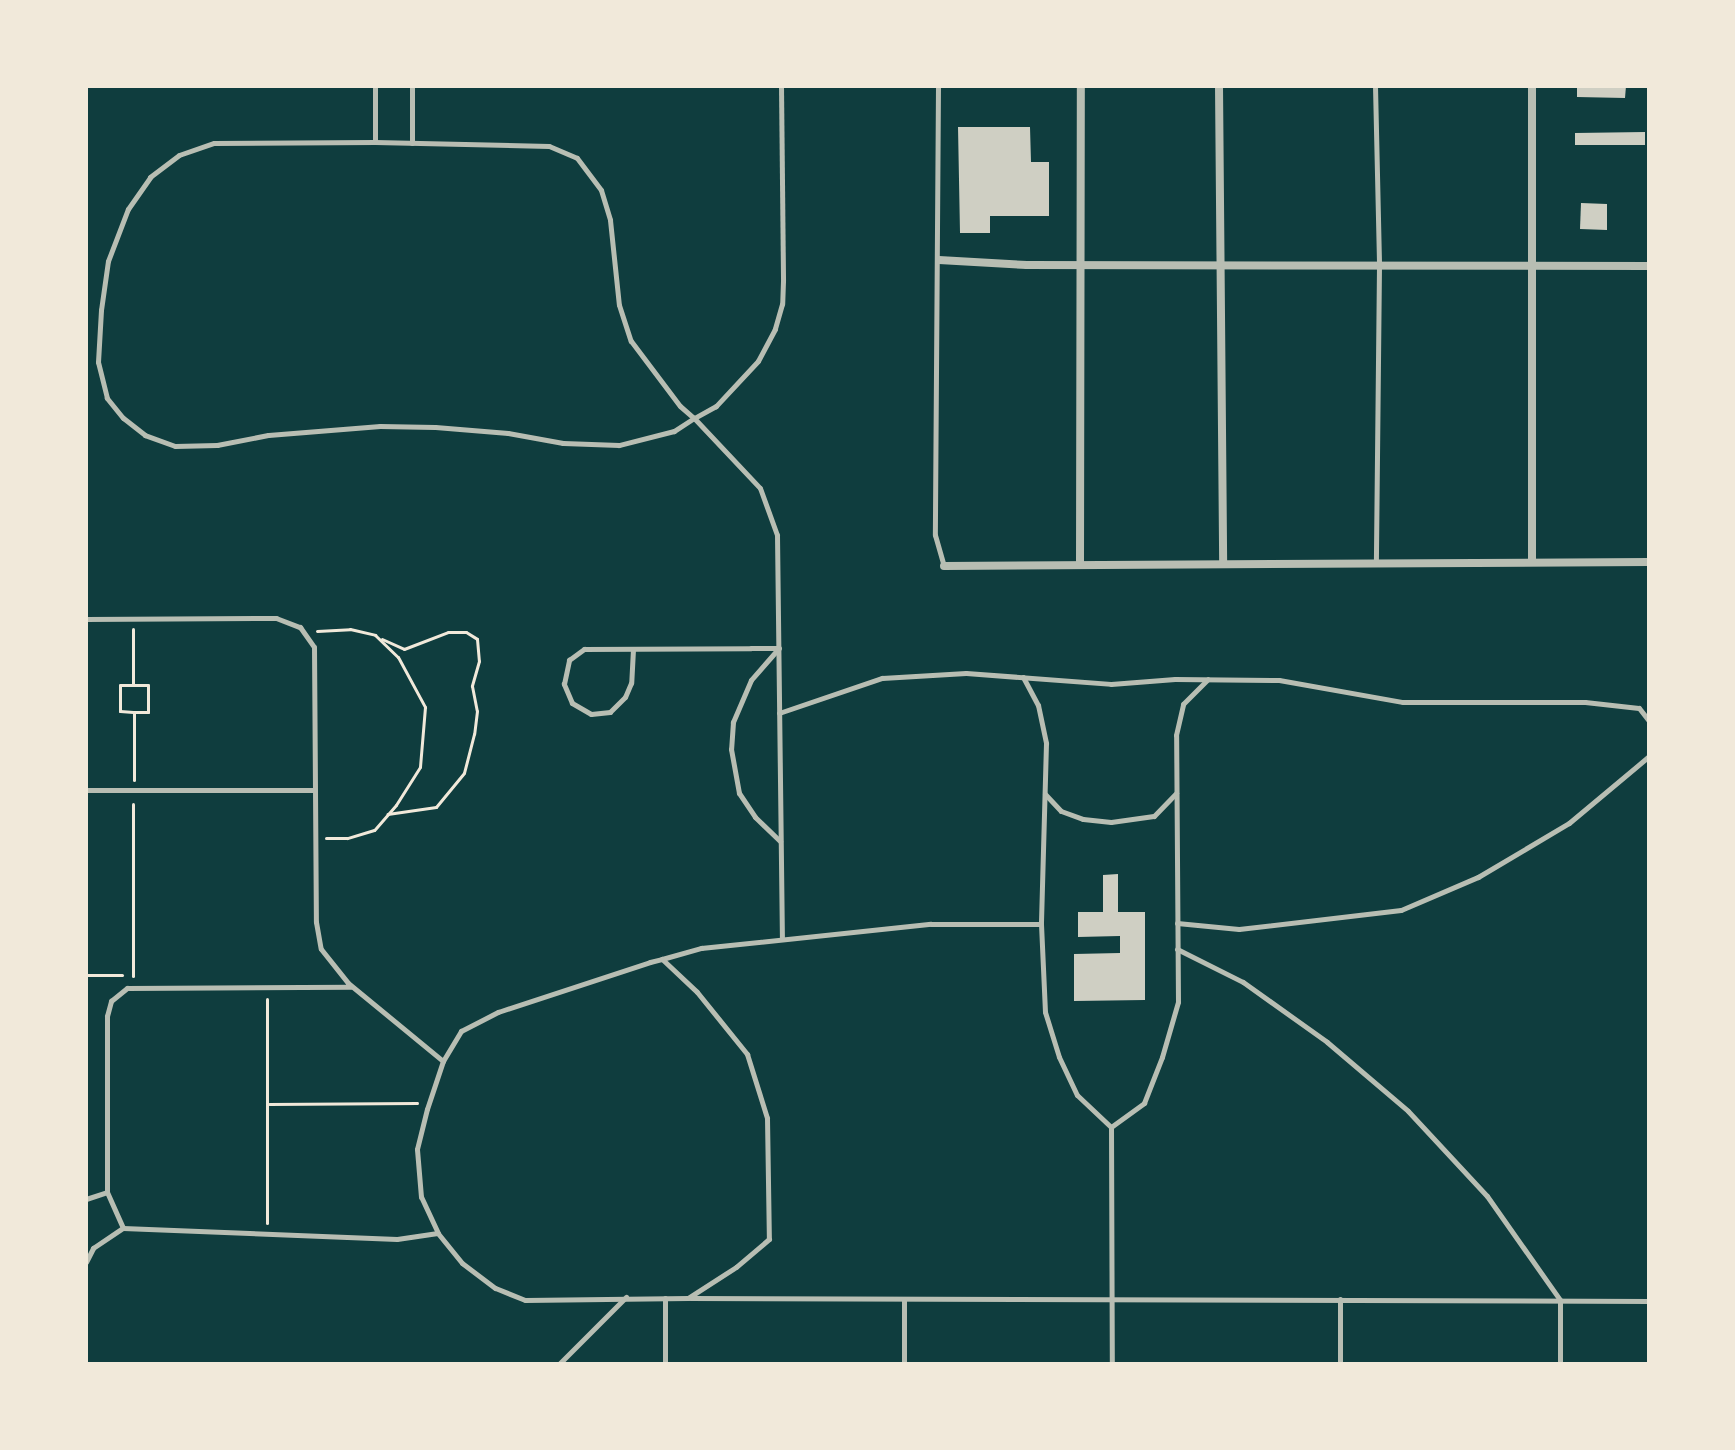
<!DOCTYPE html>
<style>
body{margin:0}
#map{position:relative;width:1735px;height:1450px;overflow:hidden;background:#0f3d3e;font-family:Mulish,sans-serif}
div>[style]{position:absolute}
.building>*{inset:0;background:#cfcfc3}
.path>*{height:3px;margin:-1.5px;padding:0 1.5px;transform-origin:1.5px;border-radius:1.5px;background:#f1e9da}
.service>*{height:5px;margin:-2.5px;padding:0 2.5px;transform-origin:2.5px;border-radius:2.5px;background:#b8beb3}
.minor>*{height:8px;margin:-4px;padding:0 4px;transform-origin:4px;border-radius:4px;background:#b8beb3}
span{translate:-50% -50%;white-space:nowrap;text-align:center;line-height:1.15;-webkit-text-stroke:6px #f1e9da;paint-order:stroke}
.frame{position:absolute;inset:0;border:88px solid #f1e9da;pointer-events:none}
</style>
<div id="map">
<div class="building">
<i style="clip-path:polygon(1577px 86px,1626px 86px,1625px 98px,1577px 97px)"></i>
<i style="clip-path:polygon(958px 127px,1030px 127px,1031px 162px,1049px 162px,1049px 216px,990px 216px,990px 233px,960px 233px)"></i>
<i style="clip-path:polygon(1645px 132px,1645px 145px,1575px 145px,1575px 133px)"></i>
<i style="clip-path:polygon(1581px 203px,1607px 204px,1607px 230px,1580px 229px)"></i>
<i style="clip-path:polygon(1118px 874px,1118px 912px,1145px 912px,1145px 1000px,1074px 1001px,1074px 954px,1120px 953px,1120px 936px,1078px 937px,1078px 912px,1103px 912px,1103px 875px)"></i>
</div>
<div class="path">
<i style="left:133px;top:629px;width:56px;rotate:90deg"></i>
<i style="left:133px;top:685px;width:15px"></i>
<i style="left:148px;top:685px;width:27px;rotate:90deg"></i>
<i style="left:148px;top:712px;width:14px;rotate:180deg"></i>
<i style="left:134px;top:712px;width:68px;rotate:90deg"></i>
<i style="left:317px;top:631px;width:33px;rotate:-3deg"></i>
<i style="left:350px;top:629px;width:26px;rotate:13deg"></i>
<i style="left:375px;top:635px;width:32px;rotate:44deg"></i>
<i style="left:398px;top:657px;width:57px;rotate:61.6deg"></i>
<i style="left:425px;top:707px;width:60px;rotate:94.8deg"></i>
<i style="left:420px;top:767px;width:45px;rotate:122.3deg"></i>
<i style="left:396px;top:805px;width:33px;rotate:131deg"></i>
<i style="left:374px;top:830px;width:28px;rotate:163deg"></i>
<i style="left:347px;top:838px;width:21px;rotate:180deg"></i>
<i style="left:382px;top:639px;width:24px;rotate:24deg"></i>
<i style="left:404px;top:649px;width:47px;rotate:-21.1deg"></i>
<i style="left:448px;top:632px;width:18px"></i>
<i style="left:466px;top:632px;width:13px;rotate:32deg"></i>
<i style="left:477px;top:639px;width:22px;rotate:85deg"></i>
<i style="left:479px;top:661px;width:26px;rotate:106deg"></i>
<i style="left:472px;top:686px;width:25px;rotate:79deg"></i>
<i style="left:477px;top:711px;width:23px;rotate:97deg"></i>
<i style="left:474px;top:734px;width:40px;rotate:104.4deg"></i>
<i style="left:464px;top:773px;width:44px;rotate:129.5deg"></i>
<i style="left:436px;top:807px;width:49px;rotate:171.7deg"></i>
<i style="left:133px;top:685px;width:13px;rotate:180deg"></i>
<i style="left:120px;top:685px;width:26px;rotate:90deg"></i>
<i style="left:120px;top:711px;width:13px;rotate:4deg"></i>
<i style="left:86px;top:975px;width:36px"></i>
<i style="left:133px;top:976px;width:172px;rotate:-90deg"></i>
<i style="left:267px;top:999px;width:224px;rotate:90deg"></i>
<i style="left:269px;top:1104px;width:148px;rotate:-0.4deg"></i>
</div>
<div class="service">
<i style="left:412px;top:86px;width:57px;rotate:90deg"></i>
<i style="left:781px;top:86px;width:195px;rotate:89.4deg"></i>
<i style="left:783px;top:281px;width:23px;rotate:92deg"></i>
<i style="left:782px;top:304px;width:26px;rotate:106deg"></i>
<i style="left:775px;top:329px;width:36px;rotate:118deg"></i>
<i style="left:758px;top:361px;width:62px;rotate:133deg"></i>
<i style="left:716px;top:406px;width:25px;rotate:151deg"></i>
<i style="left:694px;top:418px;width:24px;rotate:147deg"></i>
<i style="left:674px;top:431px;width:57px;rotate:165.7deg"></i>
<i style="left:619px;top:445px;width:56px;rotate:-178deg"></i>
<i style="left:563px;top:443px;width:56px;rotate:-169.7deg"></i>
<i style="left:508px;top:433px;width:73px;rotate:-175.3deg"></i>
<i style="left:435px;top:427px;width:55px;rotate:-179deg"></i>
<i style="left:380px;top:426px;width:112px;rotate:175.4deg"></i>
<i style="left:268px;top:435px;width:52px;rotate:168.9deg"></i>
<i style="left:217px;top:445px;width:42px;rotate:178.6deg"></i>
<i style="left:175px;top:446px;width:32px;rotate:-160deg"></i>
<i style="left:145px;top:435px;width:28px;rotate:-142deg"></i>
<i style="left:123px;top:418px;width:26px;rotate:-129deg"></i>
<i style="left:107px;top:398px;width:37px;rotate:-104deg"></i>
<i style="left:98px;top:362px;width:52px;rotate:-86.7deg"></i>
<i style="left:101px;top:310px;width:49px;rotate:-81.9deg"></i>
<i style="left:108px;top:261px;width:56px;rotate:-69deg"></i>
<i style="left:128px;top:209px;width:39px;rotate:-55deg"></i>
<i style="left:150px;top:177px;width:36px;rotate:-37deg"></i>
<i style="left:179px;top:155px;width:37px;rotate:-19deg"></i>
<i style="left:214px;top:143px;width:161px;rotate:-0.4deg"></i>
<i style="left:375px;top:142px;width:174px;rotate:1.3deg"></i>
<i style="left:549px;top:146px;width:30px;rotate:23deg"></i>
<i style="left:577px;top:158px;width:40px;rotate:53deg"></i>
<i style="left:601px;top:190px;width:31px;rotate:73deg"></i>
<i style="left:610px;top:220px;width:85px;rotate:84deg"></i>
<i style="left:619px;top:305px;width:38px;rotate:72deg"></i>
<i style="left:631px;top:341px;width:81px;rotate:53deg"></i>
<i style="left:680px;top:406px;width:18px;rotate:41deg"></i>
<i style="left:694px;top:418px;width:96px;rotate:46.7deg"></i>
<i style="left:760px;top:488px;width:50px;rotate:70.1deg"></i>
<i style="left:777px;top:535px;width:403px;rotate:89.3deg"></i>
<i style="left:938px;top:86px;width:449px;rotate:90.4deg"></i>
<i style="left:935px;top:535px;width:32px;rotate:74deg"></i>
<i style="left:1375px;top:86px;width:180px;rotate:88.7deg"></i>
<i style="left:1379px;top:266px;width:297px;rotate:90.6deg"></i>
<i style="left:375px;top:142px;width:56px;rotate:-90deg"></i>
<i style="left:86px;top:619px;width:190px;rotate:-0.3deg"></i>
<i style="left:276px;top:618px;width:26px;rotate:21deg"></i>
<i style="left:300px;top:627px;width:24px;rotate:55deg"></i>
<i style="left:314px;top:647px;width:275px;rotate:89.6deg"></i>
<i style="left:316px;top:922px;width:27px;rotate:80deg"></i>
<i style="left:321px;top:949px;width:43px;rotate:51.5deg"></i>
<i style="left:348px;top:983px;width:123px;rotate:39.4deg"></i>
<i style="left:633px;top:649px;width:34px;rotate:93deg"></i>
<i style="left:631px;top:683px;width:15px;rotate:113deg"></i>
<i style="left:625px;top:697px;width:21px;rotate:135deg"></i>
<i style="left:610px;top:712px;width:19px;rotate:174deg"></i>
<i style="left:591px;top:714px;width:22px;rotate:-150deg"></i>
<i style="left:572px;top:703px;width:21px;rotate:-113deg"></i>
<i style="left:564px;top:684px;width:25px;rotate:-78deg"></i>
<i style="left:569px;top:660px;width:19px;rotate:-36deg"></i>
<i style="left:584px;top:649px;width:167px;rotate:-0.3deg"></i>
<i style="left:751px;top:648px;width:28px"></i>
<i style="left:778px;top:649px;width:41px;rotate:131.1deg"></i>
<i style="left:751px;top:680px;width:46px;rotate:113.2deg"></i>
<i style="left:733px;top:722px;width:27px;rotate:94deg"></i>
<i style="left:731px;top:749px;width:45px;rotate:79.7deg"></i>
<i style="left:739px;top:793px;width:29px;rotate:56deg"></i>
<i style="left:755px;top:817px;width:35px;rotate:44deg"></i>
<i style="left:1023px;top:677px;width:32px;rotate:62deg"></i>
<i style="left:1038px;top:705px;width:39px;rotate:78deg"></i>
<i style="left:1046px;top:743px;width:181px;rotate:91.6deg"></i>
<i style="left:1041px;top:924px;width:88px;rotate:87.4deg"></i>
<i style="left:1045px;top:1012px;width:47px;rotate:72.7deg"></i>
<i style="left:1059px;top:1057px;width:42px;rotate:64.7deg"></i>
<i style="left:1077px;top:1095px;width:47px;rotate:43.3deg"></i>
<i style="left:1111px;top:1127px;width:41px;rotate:-36deg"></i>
<i style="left:1144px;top:1103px;width:49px;rotate:-68.6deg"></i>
<i style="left:1162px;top:1057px;width:57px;rotate:-73.8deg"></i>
<i style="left:1178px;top:1002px;width:267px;rotate:-90.4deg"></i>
<i style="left:1176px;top:735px;width:32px;rotate:-77deg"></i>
<i style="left:1183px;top:704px;width:35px;rotate:-45deg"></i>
<i style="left:779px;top:713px;width:109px;rotate:-18.8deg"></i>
<i style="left:882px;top:678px;width:84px;rotate:-3.4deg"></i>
<i style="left:966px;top:673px;width:145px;rotate:4.3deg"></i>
<i style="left:1111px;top:684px;width:64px;rotate:-4.5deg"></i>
<i style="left:1175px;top:679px;width:104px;rotate:0.6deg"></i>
<i style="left:1279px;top:680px;width:126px;rotate:10.1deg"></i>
<i style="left:1403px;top:702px;width:182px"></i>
<i style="left:1585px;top:702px;width:54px;rotate:6.3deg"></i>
<i style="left:1639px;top:708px;width:16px;rotate:52deg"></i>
<i style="left:86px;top:790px;width:229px"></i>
<i style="left:1045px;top:794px;width:23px;rotate:47deg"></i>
<i style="left:1061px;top:811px;width:23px;rotate:20deg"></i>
<i style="left:1083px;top:819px;width:28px;rotate:6deg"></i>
<i style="left:1111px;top:822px;width:43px;rotate:-7.9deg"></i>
<i style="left:1154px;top:816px;width:32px;rotate:-46deg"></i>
<i style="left:1177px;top:923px;width:62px;rotate:5.5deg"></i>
<i style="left:1239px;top:929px;width:163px;rotate:-6.7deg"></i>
<i style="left:1401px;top:910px;width:84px;rotate:-23.2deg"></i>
<i style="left:1478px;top:877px;width:106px;rotate:-30.7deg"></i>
<i style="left:1569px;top:823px;width:104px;rotate:-39.9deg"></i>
<i style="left:1177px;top:949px;width:74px;rotate:26.6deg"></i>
<i style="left:1243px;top:982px;width:103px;rotate:35.5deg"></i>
<i style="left:1327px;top:1042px;width:106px;rotate:40.4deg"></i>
<i style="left:1408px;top:1111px;width:116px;rotate:47.1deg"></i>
<i style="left:1487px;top:1196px;width:127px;rotate:54.9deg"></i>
<i style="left:1560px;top:1300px;width:64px;rotate:90deg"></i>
<i style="left:662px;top:959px;width:48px;rotate:43.3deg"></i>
<i style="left:697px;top:992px;width:80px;rotate:51.1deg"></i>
<i style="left:747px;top:1054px;width:67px;rotate:72.6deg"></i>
<i style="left:767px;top:1118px;width:121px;rotate:89.1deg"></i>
<i style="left:769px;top:1239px;width:43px;rotate:139.7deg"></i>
<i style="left:736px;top:1267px;width:57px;rotate:147.1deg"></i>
<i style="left:688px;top:1298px;width:163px;rotate:179.3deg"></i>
<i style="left:525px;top:1300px;width:32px;rotate:-158deg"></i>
<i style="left:495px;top:1288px;width:41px;rotate:-142.9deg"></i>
<i style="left:462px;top:1263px;width:38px;rotate:-129deg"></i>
<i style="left:438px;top:1233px;width:40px;rotate:-115deg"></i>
<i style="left:421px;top:1197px;width:48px;rotate:-94.8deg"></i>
<i style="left:417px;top:1149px;width:41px;rotate:-76deg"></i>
<i style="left:427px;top:1109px;width:51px;rotate:-71.6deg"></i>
<i style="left:443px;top:1061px;width:35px;rotate:-59deg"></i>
<i style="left:461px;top:1031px;width:42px;rotate:-27.2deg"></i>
<i style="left:498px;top:1012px;width:160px;rotate:-18.2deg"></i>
<i style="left:650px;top:962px;width:12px;rotate:-14deg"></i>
<i style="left:662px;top:959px;width:41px;rotate:-15.8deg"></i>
<i style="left:701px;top:948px;width:231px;rotate:-6deg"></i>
<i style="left:931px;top:924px;width:110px"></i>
<i style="left:1111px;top:1127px;width:237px;rotate:89.8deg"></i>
<i style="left:107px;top:1192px;width:39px;rotate:66deg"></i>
<i style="left:123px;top:1228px;width:274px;rotate:2.3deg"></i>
<i style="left:397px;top:1239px;width:41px;rotate:-8.3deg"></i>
<i style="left:86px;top:1199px;width:22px;rotate:-18deg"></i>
<i style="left:107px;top:1192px;width:176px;rotate:-90deg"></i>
<i style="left:107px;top:1016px;width:16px;rotate:-75deg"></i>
<i style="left:111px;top:1001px;width:21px;rotate:-39deg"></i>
<i style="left:127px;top:988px;width:224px;rotate:-0.3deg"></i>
<i style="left:86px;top:1262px;width:16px;rotate:-63deg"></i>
<i style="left:93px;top:1248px;width:36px;rotate:-34deg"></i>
<i style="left:690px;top:1298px;width:959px;rotate:0.18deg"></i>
<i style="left:904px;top:1299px;width:65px;rotate:90deg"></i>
<i style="left:559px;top:1364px;width:95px;rotate:-45deg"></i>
<i style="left:665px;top:1364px;width:66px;rotate:-90deg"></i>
<i style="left:1340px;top:1364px;width:65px;rotate:-90deg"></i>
</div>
<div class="minor">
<i style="left:1219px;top:86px;width:478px;rotate:89.5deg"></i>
<i style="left:1532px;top:86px;width:476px;rotate:90deg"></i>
<i style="left:939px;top:260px;width:88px;rotate:3.3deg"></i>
<i style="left:1027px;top:265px;width:622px;rotate:0.09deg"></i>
<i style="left:1080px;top:565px;width:479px;rotate:-89.9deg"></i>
<i style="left:944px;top:566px;width:705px;rotate:-0.33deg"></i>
</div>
<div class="frame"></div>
</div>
